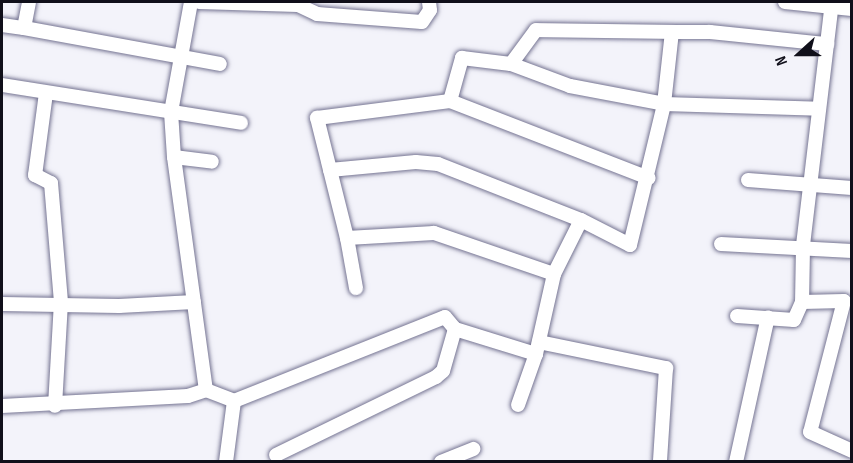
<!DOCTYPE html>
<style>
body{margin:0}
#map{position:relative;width:853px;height:463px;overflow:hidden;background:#f3f3fa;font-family:"Sofia Sans Condensed",sans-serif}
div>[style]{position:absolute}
.roads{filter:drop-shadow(0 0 2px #757492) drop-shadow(0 0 2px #757492)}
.minor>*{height:14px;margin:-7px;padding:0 7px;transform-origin:7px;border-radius:7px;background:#fff}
span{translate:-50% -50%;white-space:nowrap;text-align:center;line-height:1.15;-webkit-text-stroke:4.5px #f3f3fa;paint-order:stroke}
.frame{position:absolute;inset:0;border:3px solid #100f1a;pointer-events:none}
.north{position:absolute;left:769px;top:24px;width:60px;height:60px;-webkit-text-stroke:4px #f3f3fa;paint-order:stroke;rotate:249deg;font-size:16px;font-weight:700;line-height:24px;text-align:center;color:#100f1a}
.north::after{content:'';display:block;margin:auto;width:21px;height:27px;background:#100f1a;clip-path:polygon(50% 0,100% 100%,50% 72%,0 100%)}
</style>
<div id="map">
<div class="roads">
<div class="minor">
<i style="left:191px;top:2px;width:112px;rotate:100.3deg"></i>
<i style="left:171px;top:112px;width:45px;rotate:86.2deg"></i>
<i style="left:174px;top:157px;width:38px;rotate:7deg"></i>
<i style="left:199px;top:2px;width:99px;rotate:1.7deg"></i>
<i style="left:298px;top:5px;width:21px;rotate:25deg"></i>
<i style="left:317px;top:14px;width:105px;rotate:4.4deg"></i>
<i style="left:422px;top:22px;width:14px;rotate:-56deg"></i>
<i style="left:430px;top:10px;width:8px;rotate:-97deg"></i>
<i style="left:785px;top:2px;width:67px;rotate:6deg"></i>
<i style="left:832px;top:2px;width:247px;rotate:96.8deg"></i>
<i style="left:803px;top:247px;width:55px;rotate:91deg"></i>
<i style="left:802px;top:302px;width:42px;rotate:-1.4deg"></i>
<i style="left:844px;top:301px;width:135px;rotate:104.5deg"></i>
<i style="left:810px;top:432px;width:46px;rotate:24.3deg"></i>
<i style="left:2px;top:25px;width:22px;rotate:8deg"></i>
<i style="left:24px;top:28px;width:26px;rotate:-79deg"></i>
<i style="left:24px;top:28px;width:199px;rotate:10.4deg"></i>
<i style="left:511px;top:64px;width:63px;rotate:20.4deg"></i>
<i style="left:570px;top:86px;width:96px;rotate:10.8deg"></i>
<i style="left:664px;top:104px;width:155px;rotate:1.8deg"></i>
<i style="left:2px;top:85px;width:242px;rotate:9deg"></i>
<i style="left:46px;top:93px;width:83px;rotate:97.6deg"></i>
<i style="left:35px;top:175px;width:18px;rotate:27deg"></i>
<i style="left:51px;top:183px;width:119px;rotate:85.2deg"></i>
<i style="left:61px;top:302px;width:104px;rotate:93.3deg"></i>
<i style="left:450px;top:101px;width:213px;rotate:21.2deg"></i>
<i style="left:174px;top:157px;width:235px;rotate:82.2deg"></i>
<i style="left:206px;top:390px;width:30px;rotate:21deg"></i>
<i style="left:234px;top:401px;width:62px;rotate:97.5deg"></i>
<i style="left:330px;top:170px;width:86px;rotate:-5.3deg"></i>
<i style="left:416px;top:162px;width:22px;rotate:5deg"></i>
<i style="left:438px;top:164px;width:154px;rotate:21.4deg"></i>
<i style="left:748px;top:180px;width:104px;rotate:4.4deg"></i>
<i style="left:347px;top:238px;width:51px;rotate:79.8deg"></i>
<i style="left:721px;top:244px;width:131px;rotate:3.1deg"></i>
<i style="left:554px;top:274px;width:60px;rotate:-63.4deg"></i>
<i style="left:581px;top:220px;width:55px;rotate:27deg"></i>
<i style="left:630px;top:245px;width:145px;rotate:-76.4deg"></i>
<i style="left:664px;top:104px;width:72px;rotate:-83.7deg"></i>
<i style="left:672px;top:32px;width:38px"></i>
<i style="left:710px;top:32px;width:118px;rotate:5.9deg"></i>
<i style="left:2px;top:304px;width:117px;rotate:1deg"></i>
<i style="left:119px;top:306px;width:75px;rotate:-3.1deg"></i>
<i style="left:737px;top:316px;width:57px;rotate:4deg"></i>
<i style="left:794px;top:320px;width:20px;rotate:-66deg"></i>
<i style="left:539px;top:342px;width:130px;rotate:11.6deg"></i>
<i style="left:666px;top:368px;width:94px;rotate:93.7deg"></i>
<i style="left:234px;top:401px;width:227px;rotate:-21.7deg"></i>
<i style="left:445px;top:317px;width:16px;rotate:50deg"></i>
<i style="left:455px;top:329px;width:85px;rotate:17.2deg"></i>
<i style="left:536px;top:354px;width:82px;rotate:-77.3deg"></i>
<i style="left:554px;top:274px;width:127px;rotate:-161.1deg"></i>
<i style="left:434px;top:233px;width:87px;rotate:176.7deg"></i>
<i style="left:347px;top:238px;width:124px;rotate:-104deg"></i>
<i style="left:317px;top:118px;width:134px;rotate:-7.3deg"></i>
<i style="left:450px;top:101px;width:45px;rotate:-74.4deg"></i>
<i style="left:462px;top:58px;width:49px;rotate:7deg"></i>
<i style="left:511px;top:64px;width:42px;rotate:-53.7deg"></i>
<i style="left:536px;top:30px;width:136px;rotate:0.8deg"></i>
<i style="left:518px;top:405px;width:54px;rotate:-70.6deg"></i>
<i style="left:2px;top:406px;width:186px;rotate:-3.1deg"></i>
<i style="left:188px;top:396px;width:19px;rotate:-18deg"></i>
<i style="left:276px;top:455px;width:178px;rotate:-26deg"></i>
<i style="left:436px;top:377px;width:9px;rotate:-41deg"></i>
<i style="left:443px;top:371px;width:44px;rotate:-74.1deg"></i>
<i style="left:441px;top:462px;width:35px;rotate:-22deg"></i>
<i style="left:736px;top:462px;width:148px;rotate:-77.6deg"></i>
</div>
</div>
<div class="frame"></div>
<div class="north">N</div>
</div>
